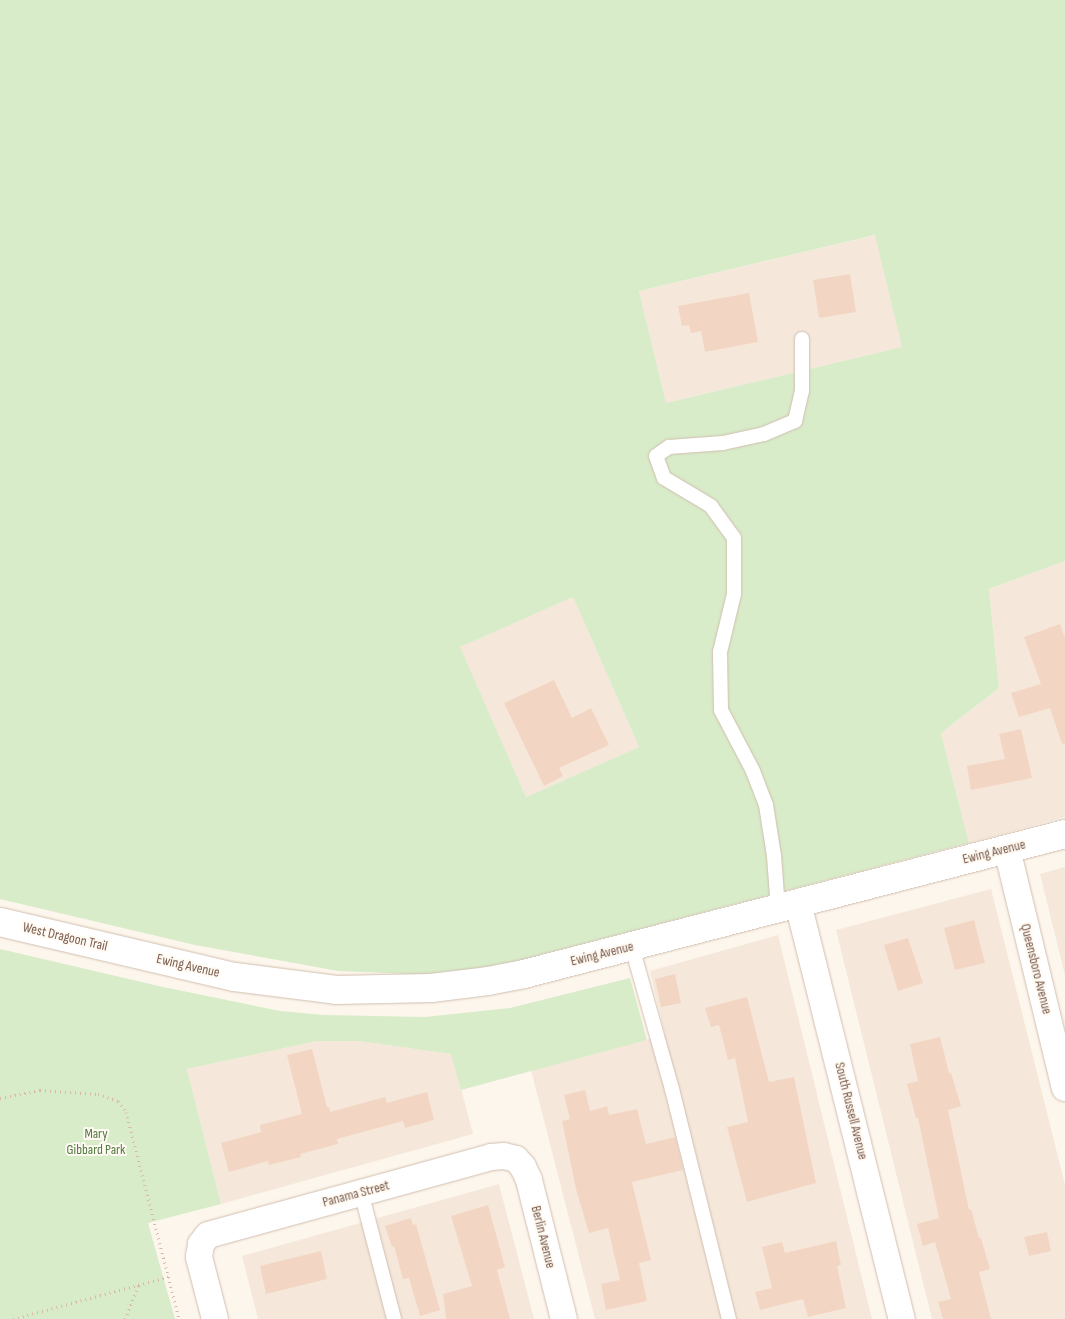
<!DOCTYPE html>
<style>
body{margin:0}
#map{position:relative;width:1065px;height:1319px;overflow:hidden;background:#fdf6ec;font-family:"Sofia Sans Condensed",sans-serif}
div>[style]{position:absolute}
.residential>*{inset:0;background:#f5e8da}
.green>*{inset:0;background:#d8ecc9}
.building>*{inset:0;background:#f3d5c3}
.path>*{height:3px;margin-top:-1.5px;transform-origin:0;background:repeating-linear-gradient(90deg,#d9b8a5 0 1px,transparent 0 5px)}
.roads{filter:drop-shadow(0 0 1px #d1beb0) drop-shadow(0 0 1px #d1beb0)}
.service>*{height:14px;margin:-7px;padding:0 7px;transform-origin:7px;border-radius:7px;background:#fff}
.minor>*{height:26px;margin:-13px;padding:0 13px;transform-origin:13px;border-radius:13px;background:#fff}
.tertiary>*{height:28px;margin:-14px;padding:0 14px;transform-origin:14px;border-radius:14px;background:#fff}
span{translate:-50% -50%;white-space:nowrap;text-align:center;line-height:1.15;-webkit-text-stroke:4px #fffaf3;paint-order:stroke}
.street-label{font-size:14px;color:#7a5c4d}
.park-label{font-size:14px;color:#537a41}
</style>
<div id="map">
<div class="residential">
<i style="clip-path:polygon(876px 235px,902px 347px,666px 403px,639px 291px)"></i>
<i style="clip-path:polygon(1065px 561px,1065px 817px,969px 843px,941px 733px,999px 688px,989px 589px)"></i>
<i style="clip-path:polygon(573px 597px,639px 747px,526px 797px,459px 647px)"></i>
<i style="clip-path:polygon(1065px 867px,1065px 975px,1040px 874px)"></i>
<i style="clip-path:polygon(991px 889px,1065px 1185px,1065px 1319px,932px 1319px,836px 930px)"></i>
<i style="clip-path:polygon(778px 935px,872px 1319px,595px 1319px,531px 1070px,665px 1035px,650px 971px)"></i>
<i style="clip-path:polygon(317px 1041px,359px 1041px,452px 1054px,473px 1134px,221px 1204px,187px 1069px)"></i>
<i style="clip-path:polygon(499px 1184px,534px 1319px,258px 1319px,242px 1256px)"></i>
</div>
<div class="green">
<i style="clip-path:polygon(evenodd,0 0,1065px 0,1065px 561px,989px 589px,999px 688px,941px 733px,969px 843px,513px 962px,439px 975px,338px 971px,195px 945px,0 899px,0 0,875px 235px,902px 347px,666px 403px,639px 291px,875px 235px,0 0,573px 597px,639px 747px,526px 797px,460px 647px,573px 597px)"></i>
<i style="clip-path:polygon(0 949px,163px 987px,280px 1011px,324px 1015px,425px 1017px,510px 1008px,630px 978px,647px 1040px,461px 1090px,451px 1054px,359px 1041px,317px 1041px,187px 1069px,221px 1204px,148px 1223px,175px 1319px,0 1319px)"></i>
</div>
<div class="building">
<i style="clip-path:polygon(850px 274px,856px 312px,819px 318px,813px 280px)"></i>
<i style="clip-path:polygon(749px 293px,758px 342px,705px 352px,701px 331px,691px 333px,689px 325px,682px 326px,678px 306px)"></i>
<i style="clip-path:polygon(1060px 624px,1065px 638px,1065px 743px,1062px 744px,1050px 708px,1019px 717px,1011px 693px,1041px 684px,1024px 637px)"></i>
<i style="clip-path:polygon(554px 680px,572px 718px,591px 708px,609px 745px,559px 768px,563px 776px,544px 786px,504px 703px)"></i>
<i style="clip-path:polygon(1021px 729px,1032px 778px,971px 790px,967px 766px,1005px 759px,999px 734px)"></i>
<i style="clip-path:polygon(974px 920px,985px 963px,955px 970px,944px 928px)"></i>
<i style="clip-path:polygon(908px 938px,923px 983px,898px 991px,884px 945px)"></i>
<i style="clip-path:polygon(675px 974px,681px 1003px,661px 1007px,655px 979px)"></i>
<i style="clip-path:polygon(747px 997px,769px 1082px,794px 1077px,816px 1183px,747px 1202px,727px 1127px,748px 1122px,735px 1058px,728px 1060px,719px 1025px,711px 1027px,705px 1008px)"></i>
<i style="clip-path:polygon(940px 1037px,949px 1073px,951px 1073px,961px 1106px,948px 1110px,969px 1210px,971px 1209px,979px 1238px,981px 1238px,990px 1269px,979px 1272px,991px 1319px,943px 1319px,938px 1302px,951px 1299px,935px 1242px,923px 1246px,917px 1224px,939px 1218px,918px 1118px,916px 1118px,907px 1084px,918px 1081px,910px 1044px)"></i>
<i style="clip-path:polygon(312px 1049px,327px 1107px,329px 1107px,330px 1112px,385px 1097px,387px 1103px,427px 1092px,434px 1120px,405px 1128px,403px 1121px,337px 1139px,338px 1144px,300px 1154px,301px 1157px,269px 1165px,268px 1161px,229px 1172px,221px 1143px,261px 1132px,260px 1125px,302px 1114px,287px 1055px)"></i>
<i style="clip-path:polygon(585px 1090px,590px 1111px,607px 1106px,609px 1115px,637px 1109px,646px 1144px,675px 1137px,683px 1170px,632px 1182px,651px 1260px,639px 1263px,647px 1301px,606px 1310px,601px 1284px,620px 1280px,608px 1228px,589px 1233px,576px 1189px,562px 1121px,570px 1119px,564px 1095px)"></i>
<i style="clip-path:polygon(488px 1205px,505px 1267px,497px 1270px,510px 1319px,446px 1319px,443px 1294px,472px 1286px,451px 1216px)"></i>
<i style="clip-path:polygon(411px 1218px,413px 1225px,416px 1224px,440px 1310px,420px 1316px,409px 1278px,403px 1279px,394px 1246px,392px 1247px,385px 1226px)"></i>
<i style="clip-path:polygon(1047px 1232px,1051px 1251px,1029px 1256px,1024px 1237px)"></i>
<i style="clip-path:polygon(836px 1241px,841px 1265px,837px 1266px,846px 1308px,808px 1317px,803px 1299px,760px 1310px,755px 1292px,772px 1288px,762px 1247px,782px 1242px,785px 1253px)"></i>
<i style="clip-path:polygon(321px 1251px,327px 1279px,266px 1294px,260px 1266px)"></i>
</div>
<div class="path">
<i style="left:0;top:1098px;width:41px;rotate:-11.3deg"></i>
<i style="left:40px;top:1090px;width:58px;rotate:3.9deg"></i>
<i style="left:98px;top:1094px;width:21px;rotate:19deg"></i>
<i style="left:118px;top:1101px;width:14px;rotate:54deg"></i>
<i style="left:126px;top:1112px;width:214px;rotate:75.6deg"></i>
<i style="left:13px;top:1319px;width:161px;rotate:-15.2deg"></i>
<i style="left:125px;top:1319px;width:37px;rotate:-68deg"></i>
</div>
<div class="roads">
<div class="service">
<i style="left:778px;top:909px;width:53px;rotate:-94.3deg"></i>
<i style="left:774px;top:856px;width:52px;rotate:-98.9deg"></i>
<i style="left:766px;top:805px;width:36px;rotate:-111deg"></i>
<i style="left:753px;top:771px;width:69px;rotate:-117.7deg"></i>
<i style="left:721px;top:710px;width:58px;rotate:-91deg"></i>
<i style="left:720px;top:652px;width:60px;rotate:-76.4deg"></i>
<i style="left:734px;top:594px;width:56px;rotate:-90deg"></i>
<i style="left:734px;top:538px;width:39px;rotate:-126deg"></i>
<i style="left:711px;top:506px;width:55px;rotate:-149.2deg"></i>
<i style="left:664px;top:478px;width:23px;rotate:-110deg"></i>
<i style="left:656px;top:456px;width:16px;rotate:-35deg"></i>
<i style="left:669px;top:447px;width:54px;rotate:-4.2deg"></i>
<i style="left:723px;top:443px;width:42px;rotate:-12.4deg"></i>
<i style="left:764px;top:434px;width:34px;rotate:-23deg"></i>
<i style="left:795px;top:421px;width:31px;rotate:-77deg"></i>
<i style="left:802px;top:391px;width:52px;rotate:-90deg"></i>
<i style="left:632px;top:947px;width:148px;rotate:74.3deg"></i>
<i style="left:672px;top:1089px;width:237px;rotate:76.1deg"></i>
<i style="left:361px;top:1192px;width:131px;rotate:75.4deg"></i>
</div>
<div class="minor">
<i style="left:1007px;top:849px;width:246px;rotate:76.4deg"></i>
<i style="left:798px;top:903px;width:429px;rotate:76deg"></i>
<i style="left:215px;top:1319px;width:64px;rotate:-104.5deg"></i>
<i style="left:199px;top:1257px;width:13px;rotate:-81deg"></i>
<i style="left:201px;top:1244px;width:11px;rotate:-52deg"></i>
<i style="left:208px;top:1235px;width:294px;rotate:-15.4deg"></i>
<i style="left:491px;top:1157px;width:13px;rotate:-4deg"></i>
<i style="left:504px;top:1156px;width:12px;rotate:14deg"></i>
<i style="left:516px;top:1159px;width:11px;rotate:49deg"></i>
<i style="left:523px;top:1167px;width:14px;rotate:65deg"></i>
<i style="left:529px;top:1180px;width:143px;rotate:75.9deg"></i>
</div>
<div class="tertiary">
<i style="left:0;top:922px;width:241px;rotate:13.2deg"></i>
<i style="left:235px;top:977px;width:102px;rotate:7.3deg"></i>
<i style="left:336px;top:990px;width:95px;rotate:-1.2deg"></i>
<i style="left:431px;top:988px;width:57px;rotate:-7deg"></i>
<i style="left:488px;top:981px;width:37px;rotate:-11deg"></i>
<i style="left:524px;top:974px;width:559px;rotate:-14.51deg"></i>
</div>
</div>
<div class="street-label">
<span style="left:994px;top:852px;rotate:-14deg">Ewing Avenue</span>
<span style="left:65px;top:937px;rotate:13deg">West Dragoon Trail</span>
<span style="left:602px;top:954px;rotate:-14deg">Ewing Avenue</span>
<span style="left:188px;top:966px;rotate:13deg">Ewing Avenue</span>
<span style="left:1036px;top:969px;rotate:76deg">Queensboro Avenue</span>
<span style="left:851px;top:1111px;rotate:76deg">South Russell Avenue</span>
<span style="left:356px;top:1194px;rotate:-15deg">Panama Street</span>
<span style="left:543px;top:1237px;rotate:76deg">Berlin Avenue</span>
</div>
<div class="park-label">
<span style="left:96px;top:1142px">Mary<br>Gibbard Park</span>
</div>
</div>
